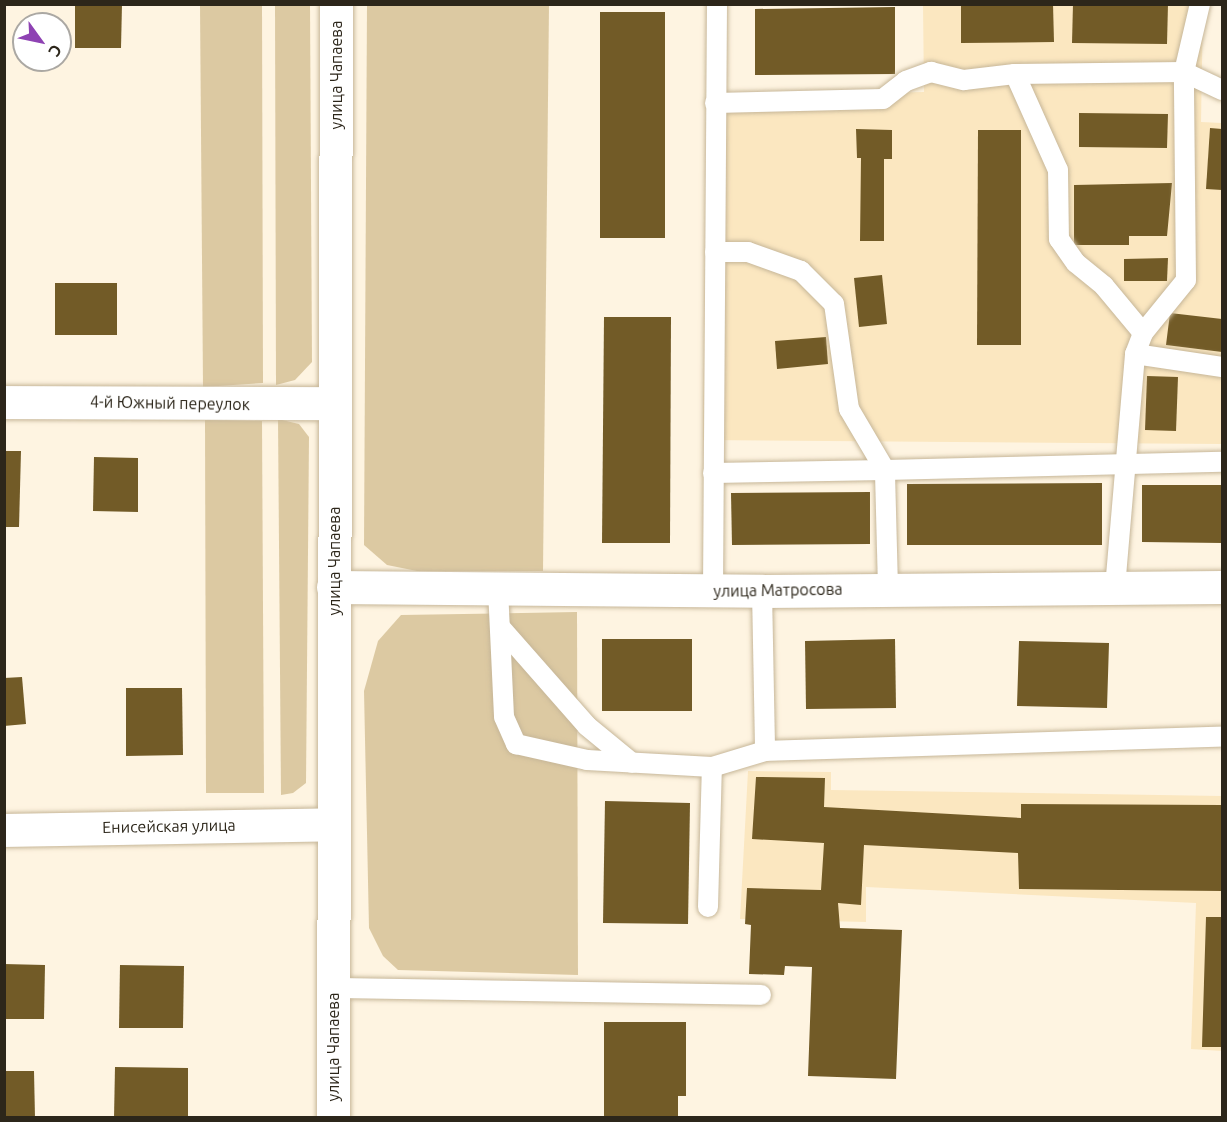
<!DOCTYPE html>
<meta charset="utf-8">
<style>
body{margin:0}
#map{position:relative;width:1227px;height:1122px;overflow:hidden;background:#fef4e1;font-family:Ubuntu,sans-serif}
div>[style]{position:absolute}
.built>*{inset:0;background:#fbe7c0}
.green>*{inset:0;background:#dcc9a2}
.building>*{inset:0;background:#725b27}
.roads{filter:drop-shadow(0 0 2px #c6b698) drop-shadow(0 0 2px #c6b698)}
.lane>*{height:20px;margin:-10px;padding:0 10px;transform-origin:10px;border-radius:10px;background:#fff}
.street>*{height:33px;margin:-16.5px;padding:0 16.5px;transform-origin:16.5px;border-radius:16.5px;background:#fff}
.secondary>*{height:33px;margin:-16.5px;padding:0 16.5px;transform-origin:16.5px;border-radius:16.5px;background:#fff}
span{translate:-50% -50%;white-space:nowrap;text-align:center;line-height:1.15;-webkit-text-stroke:6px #fff;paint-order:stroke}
.street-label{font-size:16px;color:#2c261a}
.frame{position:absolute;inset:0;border:6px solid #2c261a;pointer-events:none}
.north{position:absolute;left:12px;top:12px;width:60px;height:60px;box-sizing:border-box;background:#fff;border:2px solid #aba8a3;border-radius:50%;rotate:123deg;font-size:16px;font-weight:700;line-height:24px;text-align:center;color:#2c261a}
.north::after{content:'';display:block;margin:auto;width:21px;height:27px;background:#8e42b3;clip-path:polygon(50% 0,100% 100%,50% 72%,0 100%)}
</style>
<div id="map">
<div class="built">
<i style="clip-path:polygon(923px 5px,1203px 5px,1201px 122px,1222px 123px,1222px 444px,703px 440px,707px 97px,924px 92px)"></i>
<i style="clip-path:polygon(748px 771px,831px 772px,831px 790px,1222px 796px,1222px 1051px,1191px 1049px,1196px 903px,866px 887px,866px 922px,740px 919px)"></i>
</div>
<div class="green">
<i style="clip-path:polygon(200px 5px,262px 5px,263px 383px,203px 387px)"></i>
<i style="clip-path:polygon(275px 5px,310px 5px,312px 362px,295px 380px,276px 385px)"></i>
<i style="clip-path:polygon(367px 5px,549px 5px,543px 571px,417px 571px,387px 565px,364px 545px)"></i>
<i style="clip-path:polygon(278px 419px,299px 424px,309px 437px,306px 783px,293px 793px,281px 795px)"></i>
<i style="clip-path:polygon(205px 420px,262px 421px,264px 793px,206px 793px)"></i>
<i style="clip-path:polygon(577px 612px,578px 975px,398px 970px,383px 956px,369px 928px,364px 691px,378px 641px,401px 615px)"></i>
</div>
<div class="building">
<i style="clip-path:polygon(75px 4px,122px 4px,121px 48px,75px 48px)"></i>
<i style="clip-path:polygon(961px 4px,1053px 4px,1054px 42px,961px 43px)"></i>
<i style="clip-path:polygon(1073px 4px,1168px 4px,1167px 44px,1072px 43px)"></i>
<i style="clip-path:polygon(895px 7px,895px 74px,755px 75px,755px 9px)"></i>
<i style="clip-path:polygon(600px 12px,665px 12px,665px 238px,600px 238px)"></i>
<i style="clip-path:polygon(1079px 113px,1168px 114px,1167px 148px,1079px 147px)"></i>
<i style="clip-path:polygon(1210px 128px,1222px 129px,1222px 190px,1206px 189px)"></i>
<i style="clip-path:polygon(856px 129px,892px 130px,892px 159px,884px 159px,884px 241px,860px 241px,861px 158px,857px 158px)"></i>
<i style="clip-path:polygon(978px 130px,1021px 130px,1021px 345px,977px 345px)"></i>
<i style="clip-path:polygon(1172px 183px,1167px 236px,1129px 236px,1129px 245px,1074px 245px,1074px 185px)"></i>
<i style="clip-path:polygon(1168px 258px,1167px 281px,1124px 281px,1124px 259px)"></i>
<i style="clip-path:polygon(882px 275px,887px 324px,859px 327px,854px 278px)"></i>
<i style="clip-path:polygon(55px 283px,117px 283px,117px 335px,55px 335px)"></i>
<i style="clip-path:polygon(1170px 313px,1222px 319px,1222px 352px,1166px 345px)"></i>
<i style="clip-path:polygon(604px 317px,671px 317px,670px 543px,602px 543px)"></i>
<i style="clip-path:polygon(826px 337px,828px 364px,777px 369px,775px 341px)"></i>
<i style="clip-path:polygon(1147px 376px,1178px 377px,1176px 431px,1145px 430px)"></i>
<i style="clip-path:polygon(4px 451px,21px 451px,19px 527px,4px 527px)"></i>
<i style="clip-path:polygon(94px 457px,138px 458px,138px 512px,93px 511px)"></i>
<i style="clip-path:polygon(1102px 483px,1102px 545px,907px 545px,907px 484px)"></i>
<i style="clip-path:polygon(1142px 485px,1222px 485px,1222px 543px,1142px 542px)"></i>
<i style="clip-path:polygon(870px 492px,870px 544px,732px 545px,731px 493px)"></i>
<i style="clip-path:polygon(602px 639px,692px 639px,692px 711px,602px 711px)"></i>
<i style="clip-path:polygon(895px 639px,896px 708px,806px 709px,805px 641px)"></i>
<i style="clip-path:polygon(1019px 641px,1109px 643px,1107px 708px,1017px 706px)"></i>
<i style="clip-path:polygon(22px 677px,26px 724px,4px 726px,4px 678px)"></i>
<i style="clip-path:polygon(126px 688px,182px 688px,183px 755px,126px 756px)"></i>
<i style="clip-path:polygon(756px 777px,825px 778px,824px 807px,1021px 818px,1021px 804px,1222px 805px,1222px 891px,1019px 889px,1018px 853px,864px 845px,861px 905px,838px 903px,840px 928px,902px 930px,896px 1079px,808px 1076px,812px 967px,785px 966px,784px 975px,749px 974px,751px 925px,745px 924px,747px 888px,821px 890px,824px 843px,752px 839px)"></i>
<i style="clip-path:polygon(605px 801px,690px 803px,688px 924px,603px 923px)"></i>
<i style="clip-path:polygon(1206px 917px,1222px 917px,1222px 1047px,1202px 1047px)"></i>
<i style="clip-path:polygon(4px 964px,45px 965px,44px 1019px,4px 1019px)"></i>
<i style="clip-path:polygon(120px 965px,184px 966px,183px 1028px,119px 1028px)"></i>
<i style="clip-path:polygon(604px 1022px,686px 1022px,686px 1096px,678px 1096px,678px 1118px,604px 1118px)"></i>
<i style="clip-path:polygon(115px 1067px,188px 1068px,188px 1118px,114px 1118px)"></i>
<i style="clip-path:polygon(4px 1071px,34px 1071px,35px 1118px,4px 1118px)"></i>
</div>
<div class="roads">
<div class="lane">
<i style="left:1015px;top:74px;width:105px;rotate:65.9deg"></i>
<i style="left:1058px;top:170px;width:69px;rotate:89.2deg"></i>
<i style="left:1059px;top:239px;width:29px;rotate:55deg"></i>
<i style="left:1076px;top:263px;width:36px;rotate:39deg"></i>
<i style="left:1104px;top:286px;width:61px;rotate:50.3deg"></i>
<i style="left:715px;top:103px;width:168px;rotate:-1.4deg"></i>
<i style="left:883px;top:99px;width:29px;rotate:-38deg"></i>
<i style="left:906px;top:81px;width:27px;rotate:-20deg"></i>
<i style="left:931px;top:72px;width:34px;rotate:14deg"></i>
<i style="left:964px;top:80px;width:51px;rotate:-6.7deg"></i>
<i style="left:1015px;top:74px;width:169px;rotate:-0.7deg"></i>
<i style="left:1184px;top:72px;width:42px;rotate:25.3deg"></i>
<i style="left:1135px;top:354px;width:88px;rotate:8.5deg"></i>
<i style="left:713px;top:473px;width:172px;rotate:-1deg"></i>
<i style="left:885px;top:470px;width:71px;rotate:-120.5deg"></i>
<i style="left:849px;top:409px;width:106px;rotate:-98.1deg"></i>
<i style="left:834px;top:304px;width:47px;rotate:-135deg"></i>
<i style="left:801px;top:271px;width:56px;rotate:-160.3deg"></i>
<i style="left:748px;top:252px;width:33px;rotate:180deg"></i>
<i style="left:888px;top:588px;width:118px;rotate:-91.5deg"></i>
<i style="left:885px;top:470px;width:337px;rotate:-1.4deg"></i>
<i style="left:1115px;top:588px;width:235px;rotate:-85.1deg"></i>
<i style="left:1135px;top:354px;width:22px;rotate:-69deg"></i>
<i style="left:1143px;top:333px;width:68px;rotate:-50.9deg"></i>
<i style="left:1186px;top:280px;width:208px;rotate:-90.6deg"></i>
<i style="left:1184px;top:72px;width:70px;rotate:-76.8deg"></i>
<i style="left:498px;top:589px;width:128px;rotate:87.3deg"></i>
<i style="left:504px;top:717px;width:30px;rotate:66deg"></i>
<i style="left:516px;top:744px;width:73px;rotate:12.7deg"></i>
<i style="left:587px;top:760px;width:125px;rotate:3.2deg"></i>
<i style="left:712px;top:767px;width:55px;rotate:-16.8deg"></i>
<i style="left:713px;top:591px;width:587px;rotate:-89.61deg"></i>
<i style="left:762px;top:591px;width:160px;rotate:88.9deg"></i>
<i style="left:765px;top:751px;width:457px;rotate:-1.8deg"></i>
<i style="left:501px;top:628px;width:130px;rotate:48.7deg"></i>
<i style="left:587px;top:726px;width:58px;rotate:39.4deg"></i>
<i style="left:708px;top:907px;width:140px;rotate:-88.4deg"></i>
<i style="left:333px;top:988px;width:428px;rotate:0.9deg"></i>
</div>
<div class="street">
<i style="left:4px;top:402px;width:331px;rotate:0.2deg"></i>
<i style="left:333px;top:587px;width:429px;rotate:0.5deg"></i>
<i style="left:762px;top:591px;width:460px;rotate:-0.5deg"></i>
<i style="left:4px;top:830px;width:330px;rotate:-1deg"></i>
</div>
<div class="secondary">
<i style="left:333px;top:1118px;width:1114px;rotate:-89.85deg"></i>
</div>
</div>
<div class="street-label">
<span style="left:336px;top:75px;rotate:-90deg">улица Чапаева</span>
<span style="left:170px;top:403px;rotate:1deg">4-й Южный переулок</span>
<span style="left:334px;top:561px;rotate:-90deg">улица Чапаева</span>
<span style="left:778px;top:590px;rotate:-1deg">улица Матросова</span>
<span style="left:169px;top:826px;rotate:-1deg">Енисейская улица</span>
<span style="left:333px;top:1047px;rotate:-90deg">улица Чапаева</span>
</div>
<div class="frame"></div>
<div class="north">С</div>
</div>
